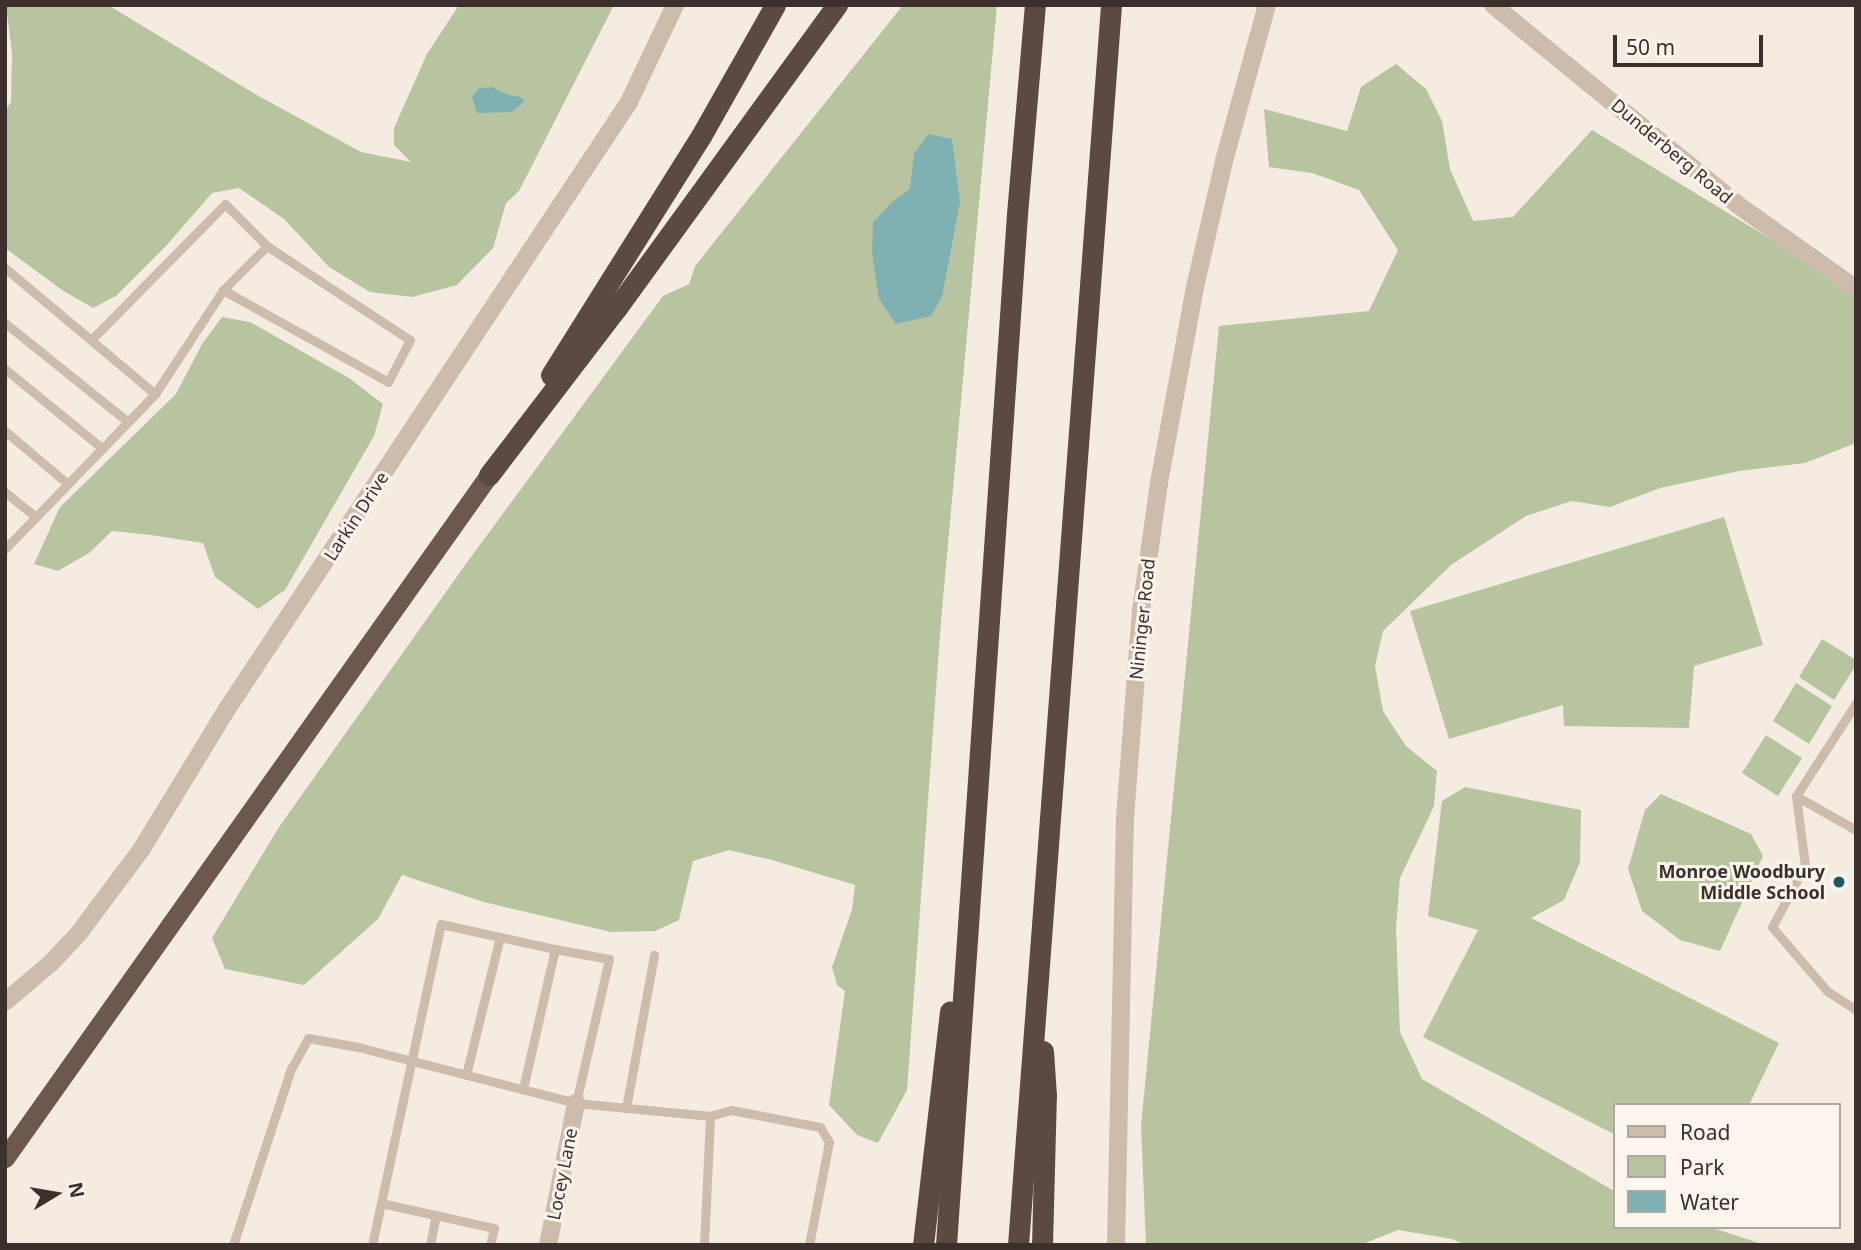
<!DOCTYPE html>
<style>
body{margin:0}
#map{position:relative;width:1861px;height:1250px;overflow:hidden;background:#f4ebe1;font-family:"Noto Sans",sans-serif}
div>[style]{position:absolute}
.green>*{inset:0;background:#b8c4a0}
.water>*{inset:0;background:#7fb0b2}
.service>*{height:9px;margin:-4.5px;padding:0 4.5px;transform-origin:4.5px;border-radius:4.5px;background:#cdbbac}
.minor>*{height:18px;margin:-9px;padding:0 9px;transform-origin:9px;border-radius:9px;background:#cdbbac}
.tertiary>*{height:18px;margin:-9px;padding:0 9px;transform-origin:9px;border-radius:9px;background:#cdbbac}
.trunk>*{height:19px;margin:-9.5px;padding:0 9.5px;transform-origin:9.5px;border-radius:9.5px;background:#6c584f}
.motorway>*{height:21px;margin:-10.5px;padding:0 10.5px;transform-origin:10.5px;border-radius:10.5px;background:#5c4a42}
.dots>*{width:19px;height:19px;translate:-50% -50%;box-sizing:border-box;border:4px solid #fbf5ee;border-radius:50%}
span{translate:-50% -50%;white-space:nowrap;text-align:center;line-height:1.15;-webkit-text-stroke:6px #fbf5ee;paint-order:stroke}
.street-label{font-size:18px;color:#3b302b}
.poi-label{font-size:18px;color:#3b302b;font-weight:700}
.right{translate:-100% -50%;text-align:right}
.frame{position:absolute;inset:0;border:7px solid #3b302b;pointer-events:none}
.legend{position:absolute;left:1613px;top:1103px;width:228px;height:126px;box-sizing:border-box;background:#fbf5ee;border:2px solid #aea6a0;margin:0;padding:9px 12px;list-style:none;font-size:21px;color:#3b302b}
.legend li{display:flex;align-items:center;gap:14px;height:35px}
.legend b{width:35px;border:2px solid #aea6a0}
.north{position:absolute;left:21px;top:1159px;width:70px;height:70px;-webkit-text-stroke:5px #fbf5ee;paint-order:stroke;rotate:79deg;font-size:19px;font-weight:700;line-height:28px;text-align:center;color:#3b302b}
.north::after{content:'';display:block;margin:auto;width:24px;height:32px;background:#3b302b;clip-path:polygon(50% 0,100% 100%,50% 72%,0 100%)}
.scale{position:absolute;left:1613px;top:35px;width:150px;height:32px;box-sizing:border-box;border:4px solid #3b302b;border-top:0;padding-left:9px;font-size:21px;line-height:24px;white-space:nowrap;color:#3b302b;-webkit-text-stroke:5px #fbf5ee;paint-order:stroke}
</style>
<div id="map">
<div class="green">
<i style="clip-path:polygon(6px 5px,108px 5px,255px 94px,361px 152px,411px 162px,394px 145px,394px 128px,427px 54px,459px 5px,614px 5px,519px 191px,506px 203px,493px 248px,457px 285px,412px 297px,370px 292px,329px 267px,284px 219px,239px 188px,212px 193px,165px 247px,116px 296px,93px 308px,62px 290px,5px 248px,5px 111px,11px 102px,12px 54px)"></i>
<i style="clip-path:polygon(903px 5px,997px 5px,941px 621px,907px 1090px,878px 1143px,857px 1135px,829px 1105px,845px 991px,837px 985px,832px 967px,852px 910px,855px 885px,772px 860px,729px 850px,693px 861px,679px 920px,655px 931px,611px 932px,484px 902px,402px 875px,378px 919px,304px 985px,225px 969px,212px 938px,279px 827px,468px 561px,663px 296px,689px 284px,695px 266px)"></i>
<i style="clip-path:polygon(1396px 64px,1426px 89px,1442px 121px,1450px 169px,1473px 221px,1513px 217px,1592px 130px,1856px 291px,1856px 443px,1805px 463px,1739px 471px,1660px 488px,1610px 507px,1572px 501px,1526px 516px,1451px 565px,1383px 631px,1375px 666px,1383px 711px,1406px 746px,1437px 771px,1434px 806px,1400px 878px,1396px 928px,1400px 1032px,1422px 1079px,1614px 1191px,1614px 1227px,1710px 1227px,1765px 1245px,1466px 1245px,1452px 1239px,1398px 1230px,1360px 1245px,1146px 1245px,1141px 1126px,1219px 326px,1369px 311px,1398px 250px,1359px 190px,1312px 173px,1269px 167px,1264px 109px,1347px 131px,1361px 87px)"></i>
<i style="clip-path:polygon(222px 317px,250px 322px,349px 378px,383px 404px,374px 436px,285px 590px,258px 609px,215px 577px,203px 543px,151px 535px,112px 531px,89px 553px,58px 571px,34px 564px,60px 507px,176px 394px,202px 344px)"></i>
<i style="clip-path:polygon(1724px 517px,1763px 645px,1694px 666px,1689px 728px,1564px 726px,1563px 705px,1449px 739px,1410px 611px)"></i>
<i style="clip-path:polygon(1822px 639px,1856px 660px,1856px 665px,1834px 700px,1799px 677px)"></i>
<i style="clip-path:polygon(1796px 683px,1832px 706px,1809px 744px,1773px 721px)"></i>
<i style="clip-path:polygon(1766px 735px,1802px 758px,1778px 796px,1742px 773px)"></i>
<i style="clip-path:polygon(1465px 787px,1581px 810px,1580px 862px,1564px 900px,1531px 918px,1779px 1043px,1749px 1105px,1614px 1105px,1614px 1134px,1423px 1037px,1478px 930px,1428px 916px,1442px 801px)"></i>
<i style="clip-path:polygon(1661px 794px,1751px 834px,1763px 856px,1720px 951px,1680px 940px,1642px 911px,1628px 869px,1645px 810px)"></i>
</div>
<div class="water">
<i style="clip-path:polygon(492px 87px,508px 95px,520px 97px,525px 101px,512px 112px,477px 113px,472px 97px,479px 88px)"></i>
<i style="clip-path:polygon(928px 134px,952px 139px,960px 202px,942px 297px,931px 316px,896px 324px,879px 299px,872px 253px,873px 222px,892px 202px,910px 189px,914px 154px)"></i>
</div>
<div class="service">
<i style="left:5px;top:268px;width:196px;rotate:40deg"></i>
<i style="left:155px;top:394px;width:216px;rotate:134.1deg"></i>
<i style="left:223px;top:290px;width:189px;rotate:29.1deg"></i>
<i style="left:388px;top:382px;width:47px;rotate:-62.4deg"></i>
<i style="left:410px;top:340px;width:171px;rotate:-146.7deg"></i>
<i style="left:5px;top:323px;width:158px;rotate:38.8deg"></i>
<i style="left:91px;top:340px;width:191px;rotate:-45.4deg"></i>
<i style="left:225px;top:204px;width:59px;rotate:45deg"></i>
<i style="left:267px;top:246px;width:62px;rotate:135deg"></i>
<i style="left:223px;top:290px;width:124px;rotate:123.2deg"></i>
<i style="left:5px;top:369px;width:125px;rotate:39.2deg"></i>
<i style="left:5px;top:431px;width:82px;rotate:40.1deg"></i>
<i style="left:5px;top:492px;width:40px;rotate:39deg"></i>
<i style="left:1856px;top:703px;width:111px;rotate:122.8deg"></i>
<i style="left:1796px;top:796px;width:70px;rotate:82.6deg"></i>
<i style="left:1805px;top:865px;width:70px;rotate:118deg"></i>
<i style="left:1772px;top:927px;width:84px;rotate:49.3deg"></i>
<i style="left:1827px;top:991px;width:35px;rotate:33deg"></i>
<i style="left:1796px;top:796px;width:69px;rotate:29.5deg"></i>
<i style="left:555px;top:949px;width:55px;rotate:10.5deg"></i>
<i style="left:609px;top:959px;width:148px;rotate:102.9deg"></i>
<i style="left:466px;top:1075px;width:142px;rotate:-76.2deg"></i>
<i style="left:626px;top:1108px;width:156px;rotate:-79.6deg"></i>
<i style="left:381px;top:1203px;width:116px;rotate:12.5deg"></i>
<i style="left:494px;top:1228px;width:17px;rotate:103deg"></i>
<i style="left:233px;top:1245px;width:185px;rotate:-71.8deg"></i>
<i style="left:291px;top:1069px;width:35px;rotate:-61deg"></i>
<i style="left:308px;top:1038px;width:51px;rotate:10.2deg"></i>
<i style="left:358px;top:1047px;width:225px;rotate:14.4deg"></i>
<i style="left:576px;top:1103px;width:135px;rotate:5.5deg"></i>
<i style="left:710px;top:1116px;width:22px;rotate:-16deg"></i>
<i style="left:731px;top:1110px;width:91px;rotate:10.8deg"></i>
<i style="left:820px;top:1127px;width:17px;rotate:59deg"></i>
<i style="left:829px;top:1142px;width:105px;rotate:101deg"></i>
<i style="left:372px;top:1245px;width:328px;rotate:-77.9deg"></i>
<i style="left:441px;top:924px;width:117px;rotate:12.4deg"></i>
<i style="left:555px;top:949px;width:144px;rotate:102.9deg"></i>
<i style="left:430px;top:1245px;width:31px;rotate:-79deg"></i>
<i style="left:704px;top:1245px;width:129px;rotate:-87.3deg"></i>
</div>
<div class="minor">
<i style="left:548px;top:1245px;width:145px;rotate:-78.8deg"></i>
</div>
<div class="tertiary">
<i style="left:1493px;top:5px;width:316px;rotate:39.2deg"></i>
<i style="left:1738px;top:205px;width:145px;rotate:35.4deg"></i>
<i style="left:5px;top:1002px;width:60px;rotate:-40.3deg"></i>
<i style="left:51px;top:963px;width:41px;rotate:-47deg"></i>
<i style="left:79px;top:933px;width:104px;rotate:-53.2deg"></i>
<i style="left:141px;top:850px;width:165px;rotate:-58.6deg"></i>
<i style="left:227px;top:709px;width:728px;rotate:-56.48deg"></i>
<i style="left:629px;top:102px;width:107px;rotate:-64.6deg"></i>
<i style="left:1116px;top:1245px;width:427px;rotate:-88.8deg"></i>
<i style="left:1125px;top:818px;width:208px;rotate:-85.6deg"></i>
<i style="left:1141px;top:611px;width:129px;rotate:-82deg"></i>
<i style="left:1159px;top:483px;width:199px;rotate:-79.6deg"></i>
<i style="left:1195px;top:287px;width:129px;rotate:-77deg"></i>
<i style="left:1224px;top:161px;width:162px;rotate:-74.6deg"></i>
</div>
<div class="trunk">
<i style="left:5px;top:1158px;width:837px;rotate:-54.68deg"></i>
</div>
<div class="motorway">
<i style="left:551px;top:375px;width:282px;rotate:-57.9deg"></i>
<i style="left:701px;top:136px;width:150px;rotate:-60.5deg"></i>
<i style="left:489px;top:475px;width:209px;rotate:-52.6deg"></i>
<i style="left:616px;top:309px;width:376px;rotate:-54deg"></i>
<i style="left:923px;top:1245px;width:235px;rotate:-83.4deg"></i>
<i style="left:946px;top:1245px;width:1033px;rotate:-86.06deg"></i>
<i style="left:1017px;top:214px;width:210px;rotate:-85.1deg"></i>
<i style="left:1018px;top:1245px;width:1243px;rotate:-85.71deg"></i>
<i style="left:1042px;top:1245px;width:149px;rotate:-88.5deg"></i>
<i style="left:1046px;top:1096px;width:45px;rotate:-93.8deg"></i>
</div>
<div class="dots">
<i style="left:1839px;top:882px;background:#1f5a5e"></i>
</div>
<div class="street-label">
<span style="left:1672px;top:151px;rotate:40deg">Dunderberg Road</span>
<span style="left:356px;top:516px;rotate:-57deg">Larkin Drive</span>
<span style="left:1142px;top:619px;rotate:-84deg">Nininger Road</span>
<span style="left:562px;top:1174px;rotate:-79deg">Locey Lane</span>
</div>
<div class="poi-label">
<span class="right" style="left:1825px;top:882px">Monroe Woodbury<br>Middle School</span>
</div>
<div class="frame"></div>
<ul class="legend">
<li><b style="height:9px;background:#cdbbac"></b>Road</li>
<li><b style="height:19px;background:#b8c4a0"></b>Park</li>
<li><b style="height:19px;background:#7fb0b2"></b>Water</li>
</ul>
<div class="north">N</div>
<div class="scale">50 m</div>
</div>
